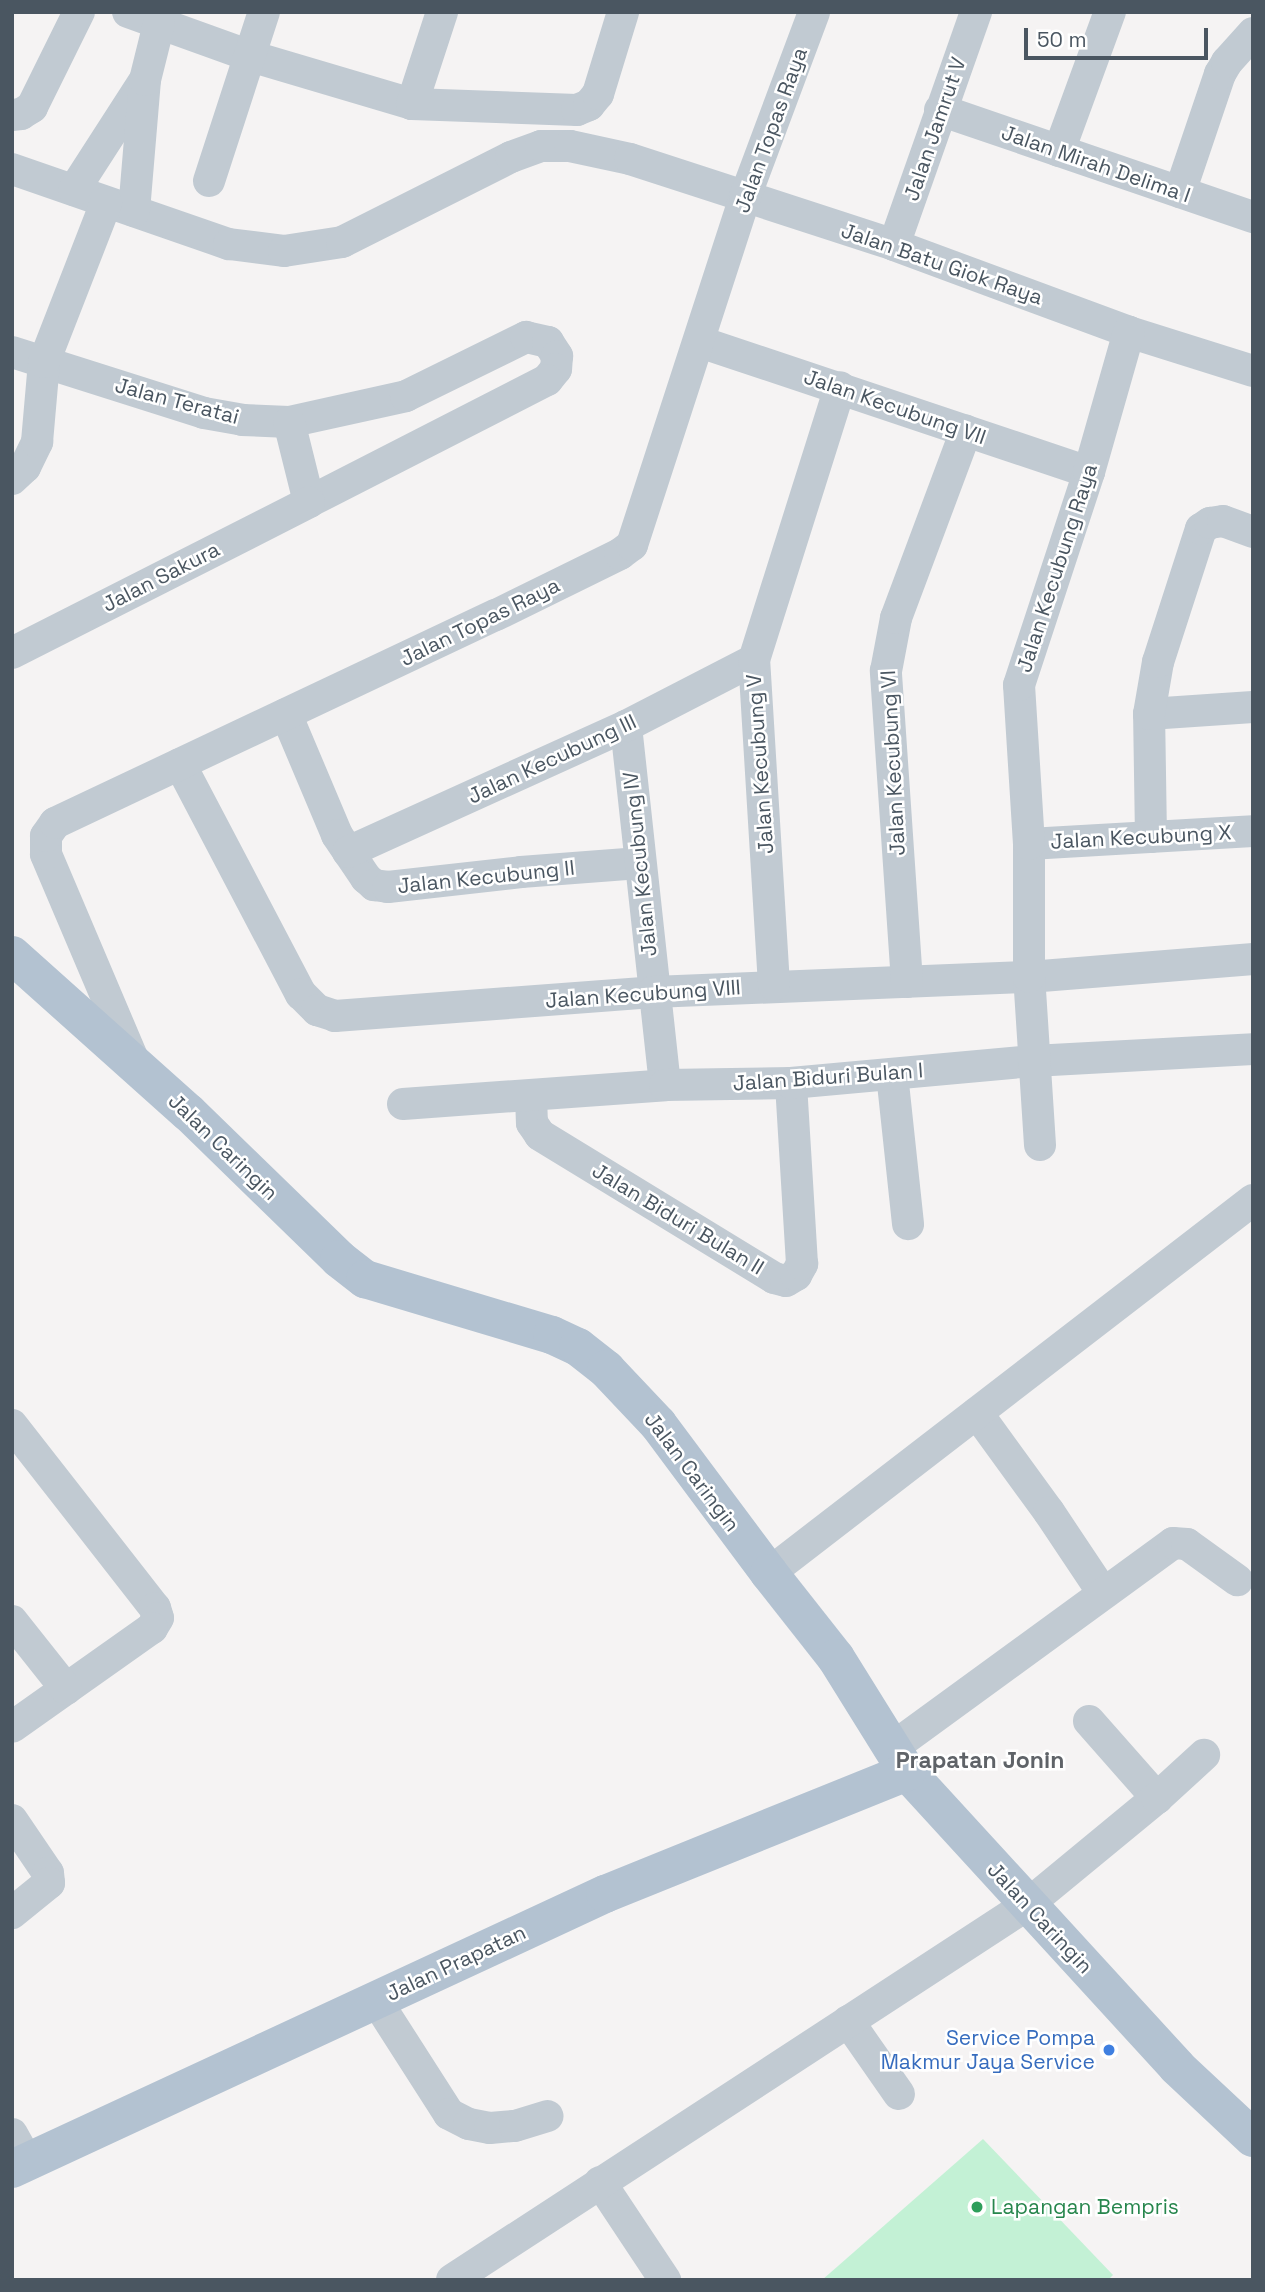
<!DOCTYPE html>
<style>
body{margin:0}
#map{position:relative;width:1265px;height:2292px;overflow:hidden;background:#f5f3f3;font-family:"Space Grotesk",sans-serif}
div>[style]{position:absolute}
.green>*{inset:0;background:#c3f1d5}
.minor>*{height:32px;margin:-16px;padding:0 16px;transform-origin:16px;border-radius:16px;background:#c1cad2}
.major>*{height:38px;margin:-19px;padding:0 19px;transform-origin:19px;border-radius:19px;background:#b3c2d1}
.dots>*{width:19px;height:19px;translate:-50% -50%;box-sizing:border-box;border:4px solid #fff;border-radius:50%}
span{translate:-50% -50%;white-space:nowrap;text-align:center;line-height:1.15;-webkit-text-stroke:5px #fff;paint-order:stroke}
.street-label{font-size:21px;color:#4a5661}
.shop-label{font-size:21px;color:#366cbe}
.right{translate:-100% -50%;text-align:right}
.leisure-label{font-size:21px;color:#27864d}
.left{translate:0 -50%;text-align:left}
.neighbourhood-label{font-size:23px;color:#5f6368;font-weight:700}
.frame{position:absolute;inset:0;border:14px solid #4a5661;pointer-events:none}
.scale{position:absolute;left:1024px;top:28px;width:184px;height:32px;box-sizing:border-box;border:4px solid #4a5661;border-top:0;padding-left:9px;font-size:21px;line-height:24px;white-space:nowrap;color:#4a5661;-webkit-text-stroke:5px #fff;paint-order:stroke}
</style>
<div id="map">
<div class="green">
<i style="clip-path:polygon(983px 2139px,1113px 2275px,1108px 2280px,822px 2280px)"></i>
</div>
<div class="minor">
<i style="left:128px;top:12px;width:130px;rotate:19.8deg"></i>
<i style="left:250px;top:56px;width:169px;rotate:16.5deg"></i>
<i style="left:412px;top:104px;width:165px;rotate:2.1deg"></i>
<i style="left:577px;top:110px;width:13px;rotate:-23deg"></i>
<i style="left:589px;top:105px;width:14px;rotate:-51deg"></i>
<i style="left:598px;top:94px;width:86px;rotate:-73deg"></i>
<i style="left:412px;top:104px;width:97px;rotate:-71.9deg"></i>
<i style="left:940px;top:110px;width:331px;rotate:18.9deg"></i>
<i style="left:12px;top:115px;width:9px;rotate:-6deg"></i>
<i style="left:21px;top:114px;width:13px;rotate:-32deg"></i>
<i style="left:32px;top:107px;width:106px;rotate:-63.7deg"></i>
<i style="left:1059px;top:151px;width:148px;rotate:-69.9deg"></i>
<i style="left:12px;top:169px;width:230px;rotate:19.1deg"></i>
<i style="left:229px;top:244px;width:55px;rotate:7.3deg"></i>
<i style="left:284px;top:251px;width:59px;rotate:-8.8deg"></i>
<i style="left:342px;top:242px;width:189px;rotate:-26.7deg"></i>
<i style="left:511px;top:157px;width:32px;rotate:-20deg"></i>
<i style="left:541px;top:146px;width:29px"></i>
<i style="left:570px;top:146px;width:61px;rotate:12.2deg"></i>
<i style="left:630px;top:159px;width:278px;rotate:18deg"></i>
<i style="left:894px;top:245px;width:251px;rotate:20.3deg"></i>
<i style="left:1129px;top:332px;width:130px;rotate:17.5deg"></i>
<i style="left:209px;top:181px;width:178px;rotate:-72deg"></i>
<i style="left:74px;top:190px;width:127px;rotate:-57.2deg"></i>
<i style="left:1180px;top:192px;width:125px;rotate:-71.3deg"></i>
<i style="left:1220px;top:74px;width:14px;rotate:-60deg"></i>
<i style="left:1227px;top:62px;width:39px;rotate:-48deg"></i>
<i style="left:134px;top:211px;width:131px;rotate:-85.2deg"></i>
<i style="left:145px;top:80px;width:58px;rotate:-76deg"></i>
<i style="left:894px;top:245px;width:247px;rotate:-70.6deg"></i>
<i style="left:700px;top:342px;width:410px;rotate:18.5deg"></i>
<i style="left:12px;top:352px;width:201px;rotate:17.6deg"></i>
<i style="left:204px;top:413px;width:39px;rotate:10deg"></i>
<i style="left:242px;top:420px;width:47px;rotate:2.4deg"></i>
<i style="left:289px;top:422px;width:120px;rotate:-12.5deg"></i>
<i style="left:406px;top:396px;width:134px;rotate:-26.2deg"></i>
<i style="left:526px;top:337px;width:23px;rotate:13deg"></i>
<i style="left:548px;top:342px;width:17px;rotate:57deg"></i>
<i style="left:557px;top:356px;width:13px;rotate:94deg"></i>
<i style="left:556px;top:369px;width:14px;rotate:129deg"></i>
<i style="left:547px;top:380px;width:267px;rotate:152.9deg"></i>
<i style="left:309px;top:502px;width:82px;rotate:-104deg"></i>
<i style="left:12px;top:479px;width:18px;rotate:-43deg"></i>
<i style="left:25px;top:467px;width:28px;rotate:-64deg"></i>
<i style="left:37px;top:442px;width:80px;rotate:-85deg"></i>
<i style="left:44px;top:362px;width:171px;rotate:-68.7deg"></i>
<i style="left:12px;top:653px;width:333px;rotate:-26.9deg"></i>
<i style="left:286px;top:714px;width:131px;rotate:67.1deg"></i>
<i style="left:337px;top:835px;width:52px;rotate:56deg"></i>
<i style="left:366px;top:878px;width:11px;rotate:41deg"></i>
<i style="left:374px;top:885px;width:14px;rotate:8deg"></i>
<i style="left:388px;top:887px;width:134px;rotate:-6.4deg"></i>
<i style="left:521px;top:872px;width:119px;rotate:-4.3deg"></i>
<i style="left:1149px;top:714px;width:104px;rotate:-3.9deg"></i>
<i style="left:626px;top:726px;width:361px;rotate:83.8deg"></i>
<i style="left:180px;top:764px;width:260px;rotate:62.3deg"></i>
<i style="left:301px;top:994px;width:23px;rotate:45deg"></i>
<i style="left:317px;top:1010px;width:19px;rotate:18deg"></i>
<i style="left:335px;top:1016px;width:319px;rotate:-4.3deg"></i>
<i style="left:653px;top:992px;width:376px;rotate:-2.3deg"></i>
<i style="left:1029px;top:977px;width:225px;rotate:-4.6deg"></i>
<i style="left:1151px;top:837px;width:123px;rotate:-90.9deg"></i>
<i style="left:1149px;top:714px;width:53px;rotate:-80.2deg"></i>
<i style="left:1158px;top:662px;width:140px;rotate:-72.1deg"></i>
<i style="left:1201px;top:529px;width:11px;rotate:-34deg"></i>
<i style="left:1210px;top:523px;width:13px;rotate:-9deg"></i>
<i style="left:1223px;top:521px;width:32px;rotate:20deg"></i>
<i style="left:1029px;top:844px;width:224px;rotate:-3.3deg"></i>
<i style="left:348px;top:852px;width:305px;rotate:-24.4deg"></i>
<i style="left:626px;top:726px;width:144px;rotate:-27.3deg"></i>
<i style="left:907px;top:982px;width:312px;rotate:-93.9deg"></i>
<i style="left:886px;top:671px;width:54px;rotate:-79.3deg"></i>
<i style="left:896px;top:618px;width:200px;rotate:-69.5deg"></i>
<i style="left:774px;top:985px;width:326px;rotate:-93.5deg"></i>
<i style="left:754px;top:660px;width:286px;rotate:-72.5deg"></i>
<i style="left:135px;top:1064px;width:228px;rotate:-113deg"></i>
<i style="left:46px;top:854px;width:18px;rotate:-90deg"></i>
<i style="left:46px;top:836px;width:16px;rotate:-55deg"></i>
<i style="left:55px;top:823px;width:488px;rotate:-25.3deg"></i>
<i style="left:496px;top:615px;width:138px;rotate:-26.2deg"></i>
<i style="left:620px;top:554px;width:15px;rotate:-37deg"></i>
<i style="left:632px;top:545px;width:366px;rotate:-72deg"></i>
<i style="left:745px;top:197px;width:197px;rotate:-69.5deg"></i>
<i style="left:892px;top:1074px;width:151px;rotate:83.9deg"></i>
<i style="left:531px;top:1096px;width:27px;rotate:88deg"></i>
<i style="left:532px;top:1123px;width:14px;rotate:56deg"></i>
<i style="left:540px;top:1135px;width:274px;rotate:31.4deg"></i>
<i style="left:774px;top:1278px;width:12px;rotate:14deg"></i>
<i style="left:786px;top:1281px;width:12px;rotate:-31deg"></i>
<i style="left:796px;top:1275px;width:13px;rotate:-61deg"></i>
<i style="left:802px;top:1264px;width:181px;rotate:-93.5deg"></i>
<i style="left:403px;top:1104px;width:263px;rotate:-4.1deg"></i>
<i style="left:665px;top:1085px;width:126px;rotate:-0.9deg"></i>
<i style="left:791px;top:1083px;width:243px;rotate:-5.2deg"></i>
<i style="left:1033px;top:1061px;width:220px;rotate:-3.1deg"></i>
<i style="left:1040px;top:1145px;width:168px;rotate:-93.7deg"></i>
<i style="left:1029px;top:977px;width:133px;rotate:-90deg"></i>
<i style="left:1029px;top:844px;width:159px;rotate:-93.6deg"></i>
<i style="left:1019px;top:685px;width:224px;rotate:-71.8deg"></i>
<i style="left:1089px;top:472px;width:146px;rotate:-74.1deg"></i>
<i style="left:977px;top:1413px;width:122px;rotate:54deg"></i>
<i style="left:1049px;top:1512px;width:97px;rotate:56.3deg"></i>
<i style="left:12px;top:1425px;width:232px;rotate:52deg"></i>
<i style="left:155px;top:1608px;width:10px;rotate:73deg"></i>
<i style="left:158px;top:1618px;width:12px;rotate:121deg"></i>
<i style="left:152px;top:1628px;width:171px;rotate:144.7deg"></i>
<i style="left:769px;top:1573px;width:611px;rotate:-37.62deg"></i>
<i style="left:12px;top:1621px;width:87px;rotate:51.5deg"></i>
<i style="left:1089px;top:1721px;width:103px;rotate:48.6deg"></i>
<i style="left:892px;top:1748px;width:348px;rotate:-36.1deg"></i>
<i style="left:1173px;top:1543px;width:14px;rotate:4deg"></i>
<i style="left:1187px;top:1544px;width:62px;rotate:35.8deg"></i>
<i style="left:12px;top:1820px;width:64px;rotate:55.8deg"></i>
<i style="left:48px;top:1873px;width:10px;rotate:84deg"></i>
<i style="left:49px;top:1883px;width:48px;rotate:141deg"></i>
<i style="left:376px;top:2000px;width:135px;rotate:57.4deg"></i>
<i style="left:449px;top:2114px;width:22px;rotate:27deg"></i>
<i style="left:469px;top:2124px;width:21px;rotate:11deg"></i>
<i style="left:490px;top:2128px;width:25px;rotate:-5deg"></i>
<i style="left:515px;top:2126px;width:34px;rotate:-17deg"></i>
<i style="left:848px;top:2021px;width:89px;rotate:55.1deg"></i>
<i style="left:12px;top:2134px;width:31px;rotate:61deg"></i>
<i style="left:600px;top:2182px;width:118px;rotate:56.4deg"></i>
<i style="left:452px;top:2280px;width:686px;rotate:-33.11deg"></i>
<i style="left:1027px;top:1905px;width:168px;rotate:-39.5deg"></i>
<i style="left:1157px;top:1798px;width:64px;rotate:-42.5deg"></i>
</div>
<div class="major">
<i style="left:12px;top:955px;width:237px;rotate:41.8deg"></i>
<i style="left:189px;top:1113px;width:209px;rotate:44.2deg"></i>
<i style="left:339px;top:1259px;width:33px;rotate:38deg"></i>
<i style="left:365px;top:1279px;width:195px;rotate:16.7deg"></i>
<i style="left:552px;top:1335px;width:29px;rotate:25deg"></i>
<i style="left:578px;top:1347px;width:36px;rotate:38deg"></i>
<i style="left:606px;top:1369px;width:76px;rotate:46.6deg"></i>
<i style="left:658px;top:1424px;width:186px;rotate:53.3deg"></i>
<i style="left:769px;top:1573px;width:108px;rotate:51.8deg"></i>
<i style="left:836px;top:1658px;width:134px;rotate:58.1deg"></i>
<i style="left:907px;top:1772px;width:400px;rotate:47.5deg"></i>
<i style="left:1177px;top:2067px;width:104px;rotate:43.1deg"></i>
<i style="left:12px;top:2169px;width:654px;rotate:-24.88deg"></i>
<i style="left:605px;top:1894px;width:326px;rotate:-22deg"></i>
</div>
<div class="dots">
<i style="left:1109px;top:2050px;background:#3f7fe0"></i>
<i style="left:977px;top:2207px;background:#2e9e5b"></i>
</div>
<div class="street-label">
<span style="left:935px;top:129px;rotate:-71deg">Jalan Jamrut V</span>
<span style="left:771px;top:130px;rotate:-70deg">Jalan Topas Raya</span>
<span style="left:1096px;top:164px;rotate:19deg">Jalan Mirah Delima I</span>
<span style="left:942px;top:264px;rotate:19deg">Jalan Batu Giok Raya</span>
<span style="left:177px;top:401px;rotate:15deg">Jalan Teratai</span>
<span style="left:895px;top:407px;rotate:19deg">Jalan Kecubung VII</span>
<span style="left:1057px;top:568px;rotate:-72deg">Jalan Kecubung Raya</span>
<span style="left:161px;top:577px;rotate:-27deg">Jalan Sakura</span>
<span style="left:480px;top:622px;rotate:-26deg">Jalan Topas Raya</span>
<span style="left:552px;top:759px;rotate:-25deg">Jalan Kecubung III</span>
<span style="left:893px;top:763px;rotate:-93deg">Jalan Kecubung VI</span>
<span style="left:760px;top:764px;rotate:-94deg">Jalan Kecubung V</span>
<span style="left:1141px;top:837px;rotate:-3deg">Jalan Kecubung X</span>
<span style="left:640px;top:864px;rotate:-96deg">Jalan Kecubung IV</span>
<span style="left:486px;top:877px;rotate:-6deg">Jalan Kecubung II</span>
<span style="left:643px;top:994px;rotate:-4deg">Jalan Kecubung VIII</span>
<span style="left:828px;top:1077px;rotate:-4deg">Jalan Biduri Bulan I</span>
<span style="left:223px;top:1147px;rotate:44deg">Jalan Caringin</span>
<span style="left:678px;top:1219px;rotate:31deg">Jalan Biduri Bulan II</span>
<span style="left:692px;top:1472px;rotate:53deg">Jalan Caringin</span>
<span style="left:1040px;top:1918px;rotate:47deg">Jalan Caringin</span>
<span style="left:456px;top:1963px;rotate:-25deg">Jalan Prapatan</span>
</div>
<div class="shop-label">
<span class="right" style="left:1095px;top:2050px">Service Pompa<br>Makmur Jaya Service</span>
</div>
<div class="leisure-label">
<span class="left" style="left:991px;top:2207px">Lapangan Bempris</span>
</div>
<div class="neighbourhood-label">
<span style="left:980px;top:1760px">Prapatan Jonin</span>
</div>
<div class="frame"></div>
<div class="scale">50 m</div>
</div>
